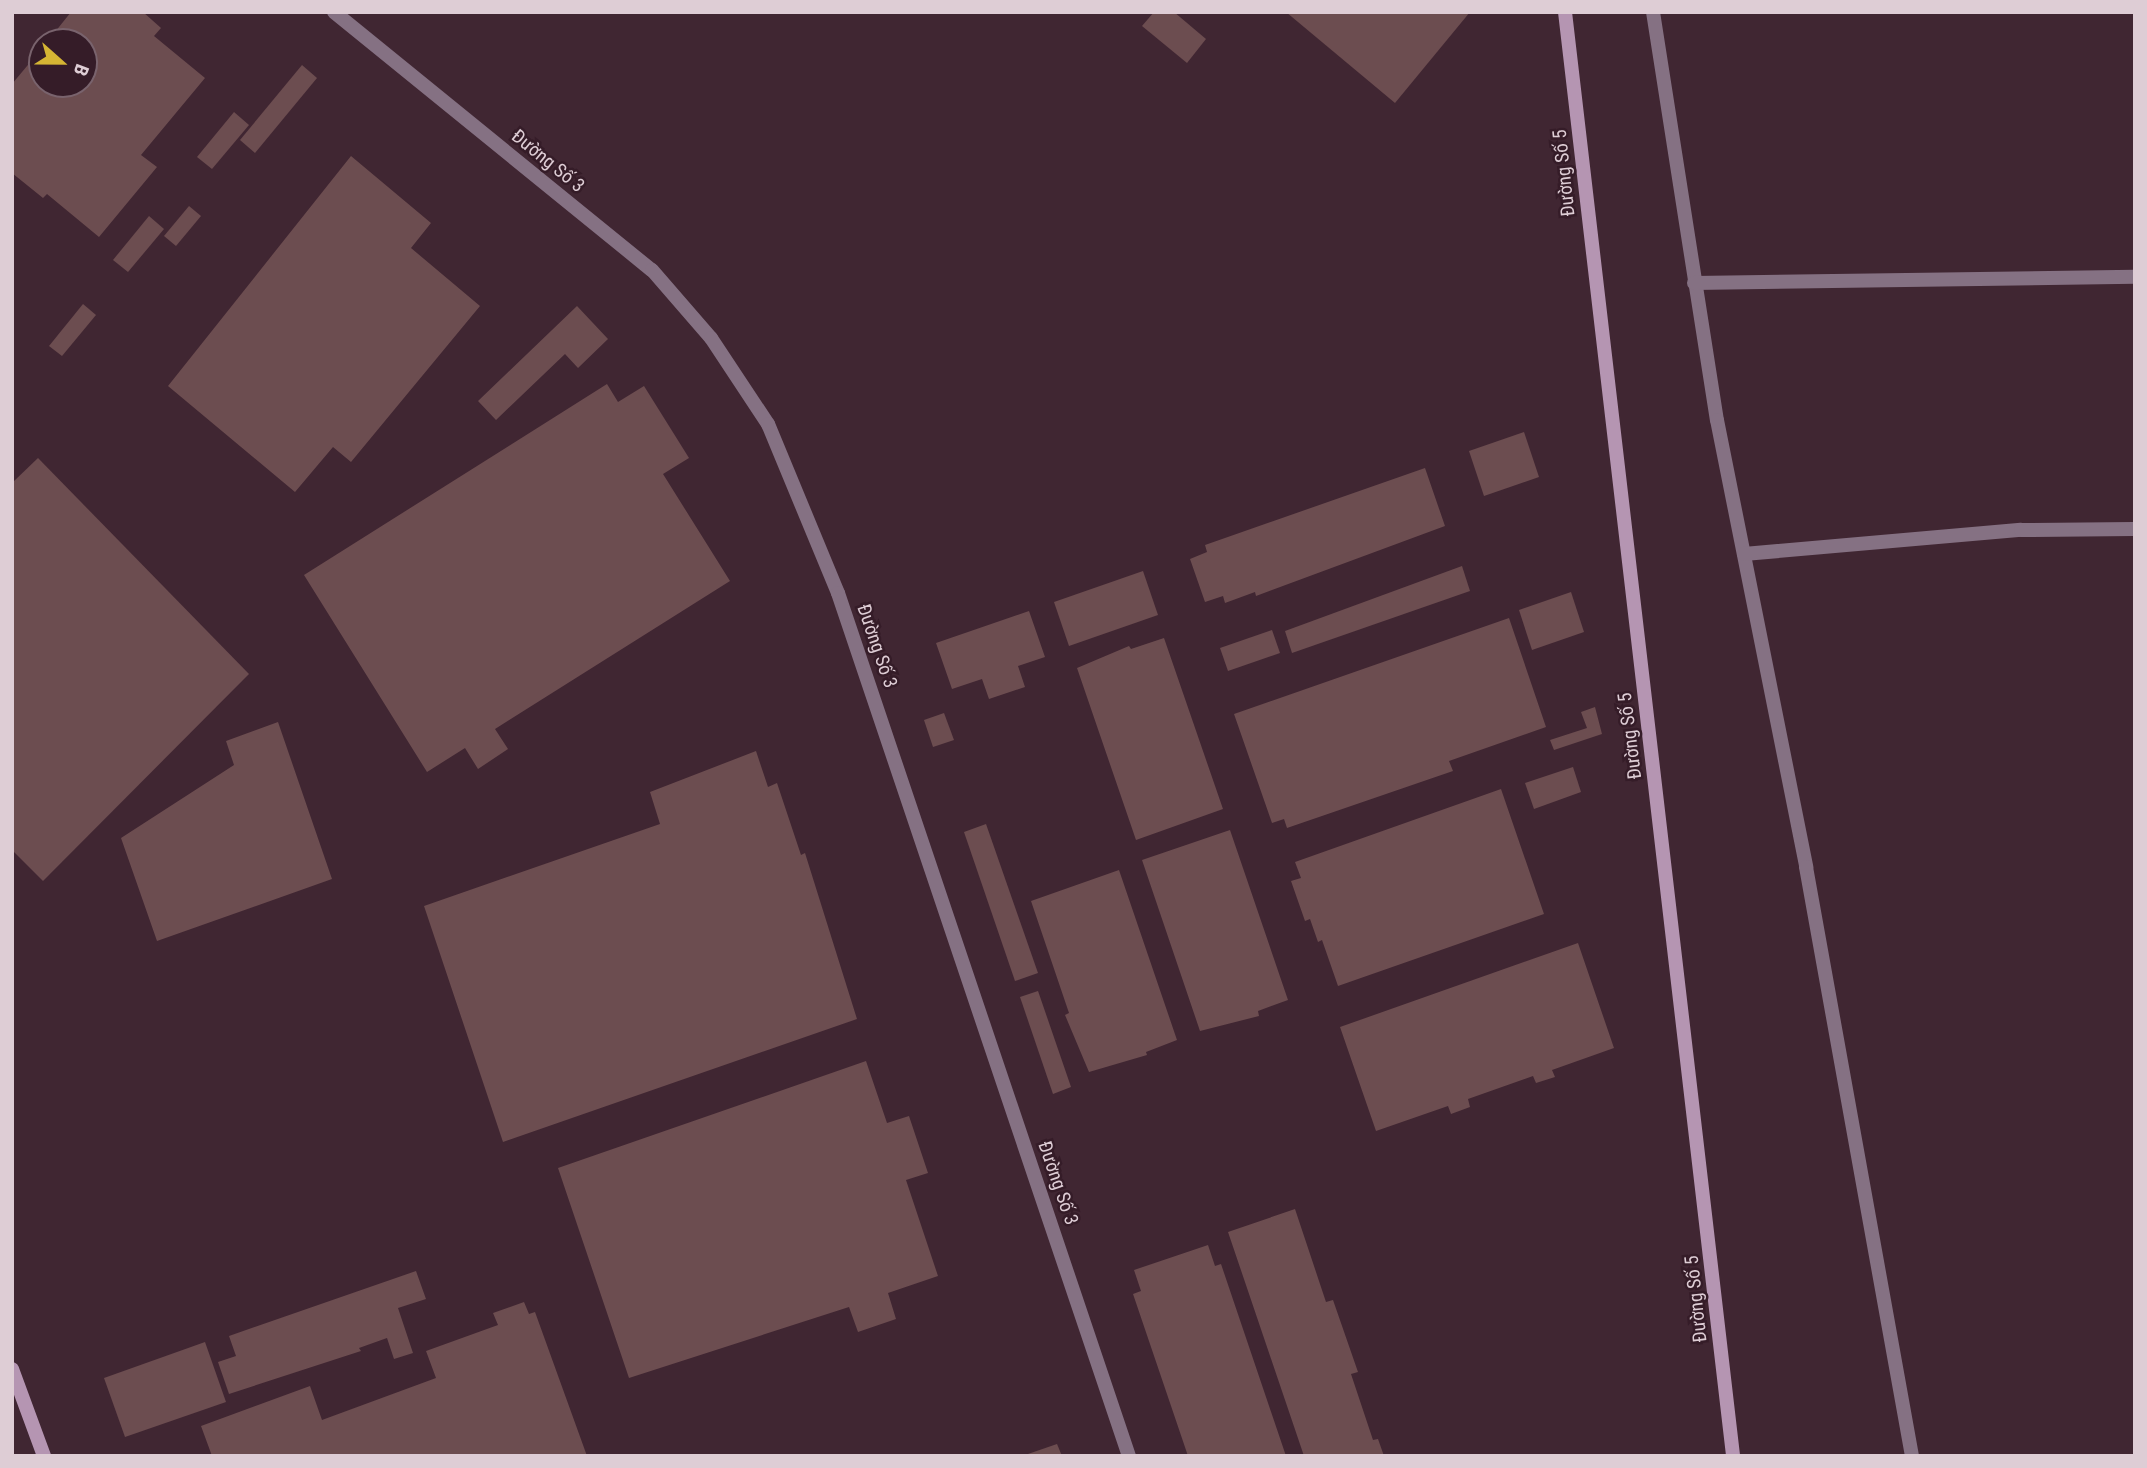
<!DOCTYPE html>
<meta charset="utf-8">
<style>
body{margin:0}
#map{position:relative;width:2147px;height:1468px;overflow:hidden;background:#402632;font-family:"Roboto Condensed",sans-serif}
div>[style]{position:absolute}
.building>*{inset:0;background:#6c4d50}
.street>*{height:14px;margin:-7px;padding:0 7px;transform-origin:7px;border-radius:7px;background:#857183}
.secondary>*{height:14px;margin:-7px;padding:0 7px;transform-origin:7px;border-radius:7px;background:#b595b2}
span{translate:-50% -50%;white-space:nowrap;text-align:center;line-height:1.15;-webkit-text-stroke:5px #351c28;paint-order:stroke}
.street-label{font-size:19px;color:#decdd5}
.frame{position:absolute;inset:0;border:14px solid #decdd5;pointer-events:none}
.north{position:absolute;left:28px;top:28px;width:70px;height:70px;box-sizing:border-box;background:#351c28;border:2px solid #79636d;border-radius:50%;rotate:111deg;font-size:19px;font-weight:700;line-height:28px;text-align:center;color:#decdd5}
.north::after{content:'';display:block;margin:auto;width:24px;height:32px;background:#d5b534;clip-path:polygon(50% 0,100% 100%,50% 72%,0 100%)}
</style>
<div id="map">
<div class="building">
<i style="clip-path:polygon(71px 12px,143px 12px,161px 28px,154px 36px,205px 78px,141px 155px,157px 167px,99px 237px,47px 194px,43px 198px,12px 173px,12px 84px,42px 48px,42px 84px,84px 84px,84px 42px,47px 42px)"></i>
<i style="clip-path:polygon(1154px 12px,1174px 12px,1206px 39px,1187px 63px,1142px 26px)"></i>
<i style="clip-path:polygon(1286px 12px,1470px 12px,1395px 103px)"></i>
<i style="clip-path:polygon(302px 65px,317px 78px,255px 153px,240px 140px)"></i>
<i style="clip-path:polygon(234px 112px,249px 125px,212px 169px,197px 157px)"></i>
<i style="clip-path:polygon(351px 156px,431px 223px,411px 248px,480px 306px,351px 462px,333px 447px,295px 492px,168px 386px)"></i>
<i style="clip-path:polygon(189px 206px,201px 216px,176px 246px,164px 236px)"></i>
<i style="clip-path:polygon(149px 216px,164px 229px,128px 272px,113px 260px)"></i>
<i style="clip-path:polygon(83px 304px,96px 315px,62px 356px,49px 346px)"></i>
<i style="clip-path:polygon(577px 306px,608px 339px,578px 368px,565px 354px,496px 420px,478px 401px)"></i>
<i style="clip-path:polygon(607px 384px,618px 402px,644px 386px,689px 458px,663px 474px,730px 581px,495px 729px,508px 749px,478px 769px,465px 748px,427px 772px,304px 575px)"></i>
<i style="clip-path:polygon(1524px 432px,1539px 477px,1484px 496px,1469px 451px)"></i>
<i style="clip-path:polygon(38px 458px,249px 674px,43px 881px,12px 850px,12px 483px)"></i>
<i style="clip-path:polygon(1425px 468px,1445px 526px,1256px 596px,1255px 592px,1225px 603px,1223px 596px,1205px 602px,1190px 559px,1207px 552px,1205px 545px)"></i>
<i style="clip-path:polygon(1462px 566px,1470px 591px,1292px 653px,1285px 631px)"></i>
<i style="clip-path:polygon(1143px 571px,1158px 615px,1069px 646px,1054px 602px)"></i>
<i style="clip-path:polygon(1571px 592px,1584px 632px,1532px 650px,1519px 610px)"></i>
<i style="clip-path:polygon(1029px 611px,1045px 657px,1018px 666px,1025px 687px,989px 699px,982px 679px,952px 689px,936px 643px)"></i>
<i style="clip-path:polygon(1509px 618px,1546px 727px,1449px 761px,1453px 771px,1287px 828px,1284px 819px,1272px 823px,1234px 714px)"></i>
<i style="clip-path:polygon(1272px 630px,1280px 653px,1228px 671px,1220px 648px)"></i>
<i style="clip-path:polygon(1164px 638px,1223px 809px,1136px 840px,1077px 668px,1129px 646px,1131px 649px)"></i>
<i style="clip-path:polygon(1595px 707px,1602px 734px,1554px 750px,1550px 740px,1587px 728px,1581px 712px)"></i>
<i style="clip-path:polygon(944px 713px,954px 740px,933px 747px,924px 720px)"></i>
<i style="clip-path:polygon(278px 722px,332px 879px,157px 941px,121px 838px,234px 765px,226px 741px)"></i>
<i style="clip-path:polygon(756px 751px,768px 787px,777px 783px,801px 855px,805px 853px,857px 1019px,503px 1142px,424px 906px,660px 824px,650px 792px)"></i>
<i style="clip-path:polygon(1573px 767px,1581px 792px,1534px 809px,1525px 783px)"></i>
<i style="clip-path:polygon(1501px 789px,1544px 914px,1338px 986px,1322px 940px,1318px 942px,1310px 919px,1305px 921px,1291px 881px,1301px 878px,1295px 862px)"></i>
<i style="clip-path:polygon(986px 824px,1038px 973px,1015px 981px,964px 832px)"></i>
<i style="clip-path:polygon(1230px 830px,1288px 1000px,1258px 1011px,1259px 1016px,1200px 1031px,1142px 860px)"></i>
<i style="clip-path:polygon(1119px 870px,1177px 1040px,1146px 1052px,1147px 1055px,1089px 1072px,1065px 1015px,1069px 1013px,1031px 901px)"></i>
<i style="clip-path:polygon(1578px 943px,1614px 1048px,1552px 1070px,1555px 1077px,1536px 1083px,1533px 1076px,1468px 1099px,1470px 1107px,1451px 1114px,1448px 1106px,1376px 1131px,1340px 1027px)"></i>
<i style="clip-path:polygon(1038px 991px,1071px 1087px,1053px 1094px,1020px 997px)"></i>
<i style="clip-path:polygon(866px 1061px,887px 1123px,909px 1116px,928px 1173px,906px 1180px,938px 1276px,888px 1293px,896px 1319px,858px 1332px,849px 1307px,629px 1378px,558px 1168px)"></i>
<i style="clip-path:polygon(1295px 1209px,1326px 1302px,1333px 1300px,1358px 1372px,1351px 1374px,1373px 1440px,1378px 1439px,1384px 1456px,1304px 1456px,1228px 1232px)"></i>
<i style="clip-path:polygon(1208px 1245px,1215px 1266px,1221px 1264px,1286px 1456px,1188px 1456px,1133px 1294px,1141px 1291px,1134px 1270px)"></i>
<i style="clip-path:polygon(416px 1271px,426px 1299px,398px 1308px,413px 1353px,394px 1359px,387px 1338px,359px 1348px,361px 1351px,229px 1394px,218px 1362px,236px 1356px,229px 1336px)"></i>
<i style="clip-path:polygon(524px 1302px,529px 1314px,535px 1312px,587px 1456px,212px 1456px,201px 1426px,310px 1386px,322px 1420px,436px 1378px,426px 1351px,498px 1325px,493px 1313px)"></i>
<i style="clip-path:polygon(205px 1342px,226px 1402px,125px 1437px,104px 1378px)"></i>
<i style="clip-path:polygon(1057px 1444px,1062px 1456px,1025px 1456px,1025px 1455px)"></i>
</div>
<div class="street">
<i style="left:334px;top:12px;width:409px;rotate:39.1deg"></i>
<i style="left:652px;top:270px;width:90px;rotate:49.1deg"></i>
<i style="left:711px;top:338px;width:103px;rotate:56.5deg"></i>
<i style="left:768px;top:424px;width:183px;rotate:67.5deg"></i>
<i style="left:838px;top:593px;width:911px;rotate:71.37deg"></i>
<i style="left:1653px;top:12px;width:413px;rotate:81.1deg"></i>
<i style="left:1717px;top:420px;width:456px;rotate:78.7deg"></i>
<i style="left:1806px;top:867px;width:598px;rotate:79.8deg"></i>
<i style="left:1694px;top:283px;width:441px;rotate:-0.8deg"></i>
<i style="left:1744px;top:554px;width:278px;rotate:-5deg"></i>
<i style="left:2021px;top:530px;width:113px;rotate:-0.5deg"></i>
</div>
<div class="secondary">
<i style="left:1565px;top:12px;width:1454px;rotate:83.36deg"></i>
<i style="left:12px;top:1369px;width:93px;rotate:69.8deg"></i>
</div>
<div class="street-label">
<span style="left:548px;top:161px;rotate:39deg">Đường Số 3</span>
<span style="left:1564px;top:173px;rotate:-96deg">Đường Số 5</span>
<span style="left:877px;top:646px;rotate:71deg">Đường Số 3</span>
<span style="left:1630px;top:736px;rotate:-97deg">Đường Số 5</span>
<span style="left:1058px;top:1183px;rotate:71deg">Đường Số 3</span>
<span style="left:1696px;top:1299px;rotate:-96deg">Đường Số 5</span>
</div>
<div class="frame"></div>
<div class="north">B</div>
</div>
